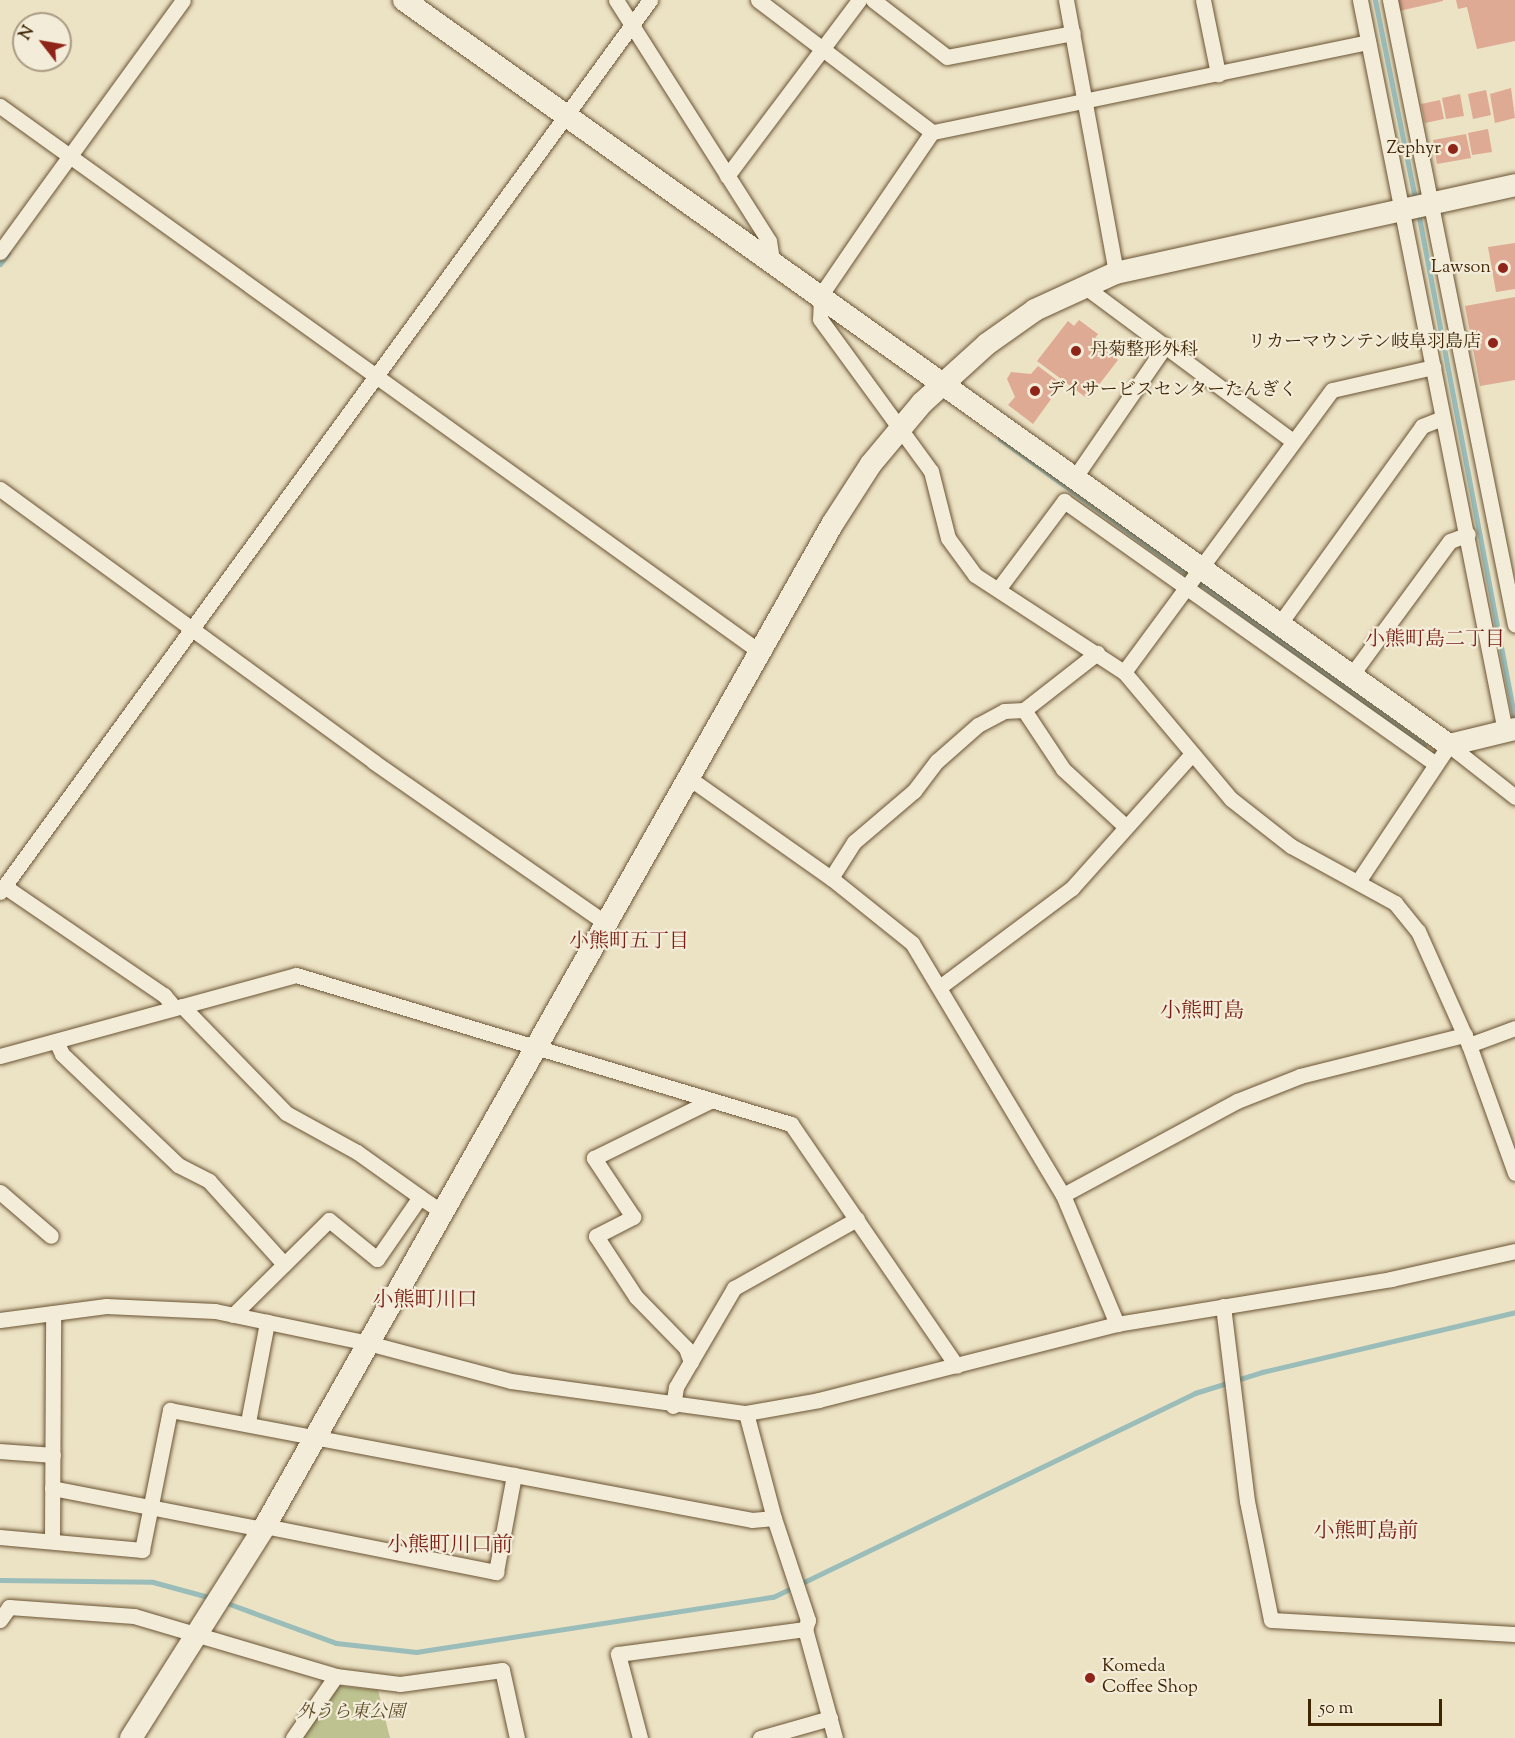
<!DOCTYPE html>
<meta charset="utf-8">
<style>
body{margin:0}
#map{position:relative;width:1515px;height:1738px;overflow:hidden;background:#ece2c4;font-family:"Sorts Mill Goudy","Noto Serif JP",serif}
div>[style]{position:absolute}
.green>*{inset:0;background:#bdc290}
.stream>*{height:5px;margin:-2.5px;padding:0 2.5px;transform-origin:2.5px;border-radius:2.5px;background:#9abdba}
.building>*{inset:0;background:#deaa94}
.roads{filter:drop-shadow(0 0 2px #6a5434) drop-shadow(0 0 2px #6a5434)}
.street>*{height:15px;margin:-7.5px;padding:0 7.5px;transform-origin:7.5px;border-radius:7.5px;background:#f3ecd9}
.secondary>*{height:22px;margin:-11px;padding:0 11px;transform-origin:11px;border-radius:11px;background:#f3ecd9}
.dots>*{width:16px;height:16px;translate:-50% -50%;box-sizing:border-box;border:3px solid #f3ecd9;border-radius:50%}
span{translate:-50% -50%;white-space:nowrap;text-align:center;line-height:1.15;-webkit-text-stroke:4.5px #f3ecd9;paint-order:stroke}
.poi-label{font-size:18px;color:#3f2504}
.right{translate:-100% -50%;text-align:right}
.left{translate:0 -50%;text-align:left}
.park-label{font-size:18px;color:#5e4c27;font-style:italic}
.neighbourhood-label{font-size:20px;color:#7a1f14}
.quarter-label{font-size:21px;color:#7a1f14}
.north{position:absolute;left:12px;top:12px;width:60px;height:60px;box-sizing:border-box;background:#f3ecd9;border:2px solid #ab9c84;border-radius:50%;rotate:301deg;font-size:16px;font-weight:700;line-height:24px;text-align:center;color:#3f2504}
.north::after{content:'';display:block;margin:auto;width:21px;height:27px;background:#8f2418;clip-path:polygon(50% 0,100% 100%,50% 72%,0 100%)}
.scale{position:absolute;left:1308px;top:1699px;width:134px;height:27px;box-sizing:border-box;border:3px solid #3f2504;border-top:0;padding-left:8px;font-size:18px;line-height:21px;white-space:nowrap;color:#3f2504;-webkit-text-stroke:4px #f3ecd9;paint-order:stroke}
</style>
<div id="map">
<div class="green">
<i style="clip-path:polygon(339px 1686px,378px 1690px,390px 1738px,303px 1738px)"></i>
</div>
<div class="stream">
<i style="left:1375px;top:0;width:207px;rotate:78.6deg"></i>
<i style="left:1418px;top:212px;width:517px;rotate:79.19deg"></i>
<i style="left:0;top:264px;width:14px;rotate:-54deg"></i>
<i style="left:1000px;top:439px;width:523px;rotate:35.82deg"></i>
<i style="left:0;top:1580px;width:153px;rotate:0.7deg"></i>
<i style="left:153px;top:1582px;width:61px;rotate:15.2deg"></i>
<i style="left:224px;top:1602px;width:119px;rotate:20.1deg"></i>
<i style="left:336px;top:1643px;width:81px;rotate:6.4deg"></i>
<i style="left:416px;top:1652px;width:361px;rotate:-8.8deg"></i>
<i style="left:773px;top:1597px;width:469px;rotate:-25.8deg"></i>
<i style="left:1195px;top:1393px;width:70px;rotate:-17.4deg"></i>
<i style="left:1262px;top:1372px;width:260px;rotate:-13.3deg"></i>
</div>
<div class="building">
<i style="clip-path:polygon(1396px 0,1443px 0,1443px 1px,1399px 11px)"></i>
<i style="clip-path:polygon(1456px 0,1515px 0,1515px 41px,1477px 49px,1467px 7px,1458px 9px)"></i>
<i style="clip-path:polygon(1511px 88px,1515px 118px,1495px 123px,1490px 94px)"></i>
<i style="clip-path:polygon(1486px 90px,1491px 115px,1473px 119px,1468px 94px)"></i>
<i style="clip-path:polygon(1460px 94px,1464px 116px,1446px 119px,1442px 98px)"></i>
<i style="clip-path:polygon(1440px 100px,1444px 119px,1425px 123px,1421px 104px)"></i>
<i style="clip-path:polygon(1488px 129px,1492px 152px,1472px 155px,1468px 133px)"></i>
<i style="clip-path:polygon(1466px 134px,1471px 158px,1437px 164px,1433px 140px)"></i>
<i style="clip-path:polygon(1515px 243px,1515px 289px,1496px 292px,1488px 247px)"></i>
<i style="clip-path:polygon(1515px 297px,1515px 380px,1480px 386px,1465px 306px)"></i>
<i style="clip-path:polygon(1079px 320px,1098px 334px,1093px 341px,1118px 360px,1088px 399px,1037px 361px,1068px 321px,1074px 326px)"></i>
<i style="clip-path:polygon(1038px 366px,1062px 384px,1033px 424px,1008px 405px,1015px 397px,1007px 379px,1011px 372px,1031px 374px)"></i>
</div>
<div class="roads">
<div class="street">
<i style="left:616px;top:0;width:285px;rotate:57.6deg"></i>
<i style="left:769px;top:241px;width:20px;rotate:81deg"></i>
<i style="left:758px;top:0;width:218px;rotate:37.2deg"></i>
<i style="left:873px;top:0;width:93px;rotate:37.6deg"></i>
<i style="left:947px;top:57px;width:128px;rotate:-10.8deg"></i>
<i style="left:1066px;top:0;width:278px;rotate:79.6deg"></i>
<i style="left:1203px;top:0;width:76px;rotate:78.5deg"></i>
<i style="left:1360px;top:0;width:745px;rotate:78.78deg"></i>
<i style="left:1390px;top:0;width:637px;rotate:78.69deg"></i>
<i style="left:1368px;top:42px;width:445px;rotate:168.3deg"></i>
<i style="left:932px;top:132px;width:197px;rotate:124.3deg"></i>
<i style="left:821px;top:295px;width:24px;rotate:92deg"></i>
<i style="left:820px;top:319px;width:188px;rotate:53.9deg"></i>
<i style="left:931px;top:471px;width:69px;rotate:75.8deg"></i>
<i style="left:948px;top:538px;width:46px;rotate:53.9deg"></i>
<i style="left:975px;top:575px;width:178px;rotate:33.1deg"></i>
<i style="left:1124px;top:672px;width:166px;rotate:49.9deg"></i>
<i style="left:1231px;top:799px;width:76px;rotate:38.1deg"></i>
<i style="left:1291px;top:846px;width:119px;rotate:28.7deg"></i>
<i style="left:1395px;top:903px;width:36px;rotate:51deg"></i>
<i style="left:1418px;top:931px;width:125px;rotate:65.9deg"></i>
<i style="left:1469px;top:1045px;width:136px;rotate:70.2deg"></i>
<i style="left:0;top:106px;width:936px;rotate:35.69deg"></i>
<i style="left:727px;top:176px;width:220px;rotate:-53.1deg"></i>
<i style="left:0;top:252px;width:311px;rotate:-54deg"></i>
<i style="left:1084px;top:286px;width:260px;rotate:36.6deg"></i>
<i style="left:1075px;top:477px;width:159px;rotate:-55.5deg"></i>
<i style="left:0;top:489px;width:463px;rotate:36.1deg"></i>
<i style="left:374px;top:762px;width:282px;rotate:34.8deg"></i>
<i style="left:999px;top:588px;width:109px;rotate:-53.2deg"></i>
<i style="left:1064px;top:501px;width:455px;rotate:35.3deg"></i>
<i style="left:1278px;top:626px;width:246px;rotate:-54.2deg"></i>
<i style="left:1422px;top:426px;width:22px;rotate:-21deg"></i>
<i style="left:1124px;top:672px;width:350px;rotate:-53.6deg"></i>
<i style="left:1332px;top:390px;width:104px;rotate:-12.8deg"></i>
<i style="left:1350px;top:677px;width:169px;rotate:-53.7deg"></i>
<i style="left:1450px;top:541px;width:19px;rotate:-21deg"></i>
<i style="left:1024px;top:710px;width:71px;rotate:56.5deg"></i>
<i style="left:1063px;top:769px;width:84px;rotate:42.6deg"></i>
<i style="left:689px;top:778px;width:174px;rotate:35.2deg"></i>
<i style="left:831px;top:878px;width:104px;rotate:38.7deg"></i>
<i style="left:912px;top:943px;width:294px;rotate:59.1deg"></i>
<i style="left:1063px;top:1195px;width:140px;rotate:67.3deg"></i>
<i style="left:831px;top:878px;width:43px;rotate:-57.4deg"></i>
<i style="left:854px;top:842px;width:79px;rotate:-40.4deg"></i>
<i style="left:914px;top:791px;width:38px;rotate:-53deg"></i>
<i style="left:937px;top:761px;width:55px;rotate:-41.3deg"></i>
<i style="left:978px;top:725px;width:30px;rotate:-28deg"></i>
<i style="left:1004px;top:711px;width:20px;rotate:-3deg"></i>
<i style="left:1024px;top:710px;width:93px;rotate:-38deg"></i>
<i style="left:1359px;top:880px;width:162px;rotate:-56.3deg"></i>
<i style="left:1449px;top:745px;width:84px;rotate:38.2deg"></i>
<i style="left:4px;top:886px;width:194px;rotate:34.3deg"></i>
<i style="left:164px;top:995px;width:16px;rotate:50deg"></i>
<i style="left:0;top:892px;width:1104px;rotate:-53.92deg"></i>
<i style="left:941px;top:986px;width:164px;rotate:-36.8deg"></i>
<i style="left:1072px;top:888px;width:180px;rotate:-48.2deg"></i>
<i style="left:182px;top:1006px;width:149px;rotate:45.8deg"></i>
<i style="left:286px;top:1113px;width:81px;rotate:28.8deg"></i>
<i style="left:357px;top:1152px;width:77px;rotate:35.5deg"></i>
<i style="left:56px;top:1041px;width:14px;rotate:65deg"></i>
<i style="left:62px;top:1054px;width:161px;rotate:43.7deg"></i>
<i style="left:178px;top:1165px;width:35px;rotate:27deg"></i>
<i style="left:209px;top:1181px;width:112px;rotate:47.9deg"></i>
<i style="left:1469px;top:1045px;width:49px;rotate:-20.3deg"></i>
<i style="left:0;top:1056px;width:307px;rotate:-15.3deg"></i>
<i style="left:296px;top:975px;width:517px;rotate:16.75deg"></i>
<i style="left:791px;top:1124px;width:293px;rotate:55.6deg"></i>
<i style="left:0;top:1192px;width:67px;rotate:40.8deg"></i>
<i style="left:1063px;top:1195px;width:198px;rotate:-28.4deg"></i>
<i style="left:1237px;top:1101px;width:68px;rotate:-21.6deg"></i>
<i style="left:1300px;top:1076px;width:170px;rotate:-14deg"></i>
<i style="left:1223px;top:1306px;width:196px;rotate:83deg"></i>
<i style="left:1247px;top:1501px;width:121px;rotate:78.6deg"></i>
<i style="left:1271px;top:1620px;width:244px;rotate:3.3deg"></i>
<i style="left:233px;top:1315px;width:135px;rotate:-44.7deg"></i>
<i style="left:329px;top:1220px;width:62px;rotate:39.1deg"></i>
<i style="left:377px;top:1259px;width:75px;rotate:-55.3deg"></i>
<i style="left:420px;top:1197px;width:27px;rotate:34deg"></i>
<i style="left:0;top:1320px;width:107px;rotate:-7.5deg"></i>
<i style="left:106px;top:1306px;width:109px;rotate:2.6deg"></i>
<i style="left:215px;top:1311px;width:156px;rotate:11.8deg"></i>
<i style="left:368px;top:1343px;width:148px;rotate:14.9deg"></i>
<i style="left:511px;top:1381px;width:237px;rotate:7.8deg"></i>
<i style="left:746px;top:1413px;width:74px;rotate:-10.1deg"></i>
<i style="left:819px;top:1400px;width:308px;rotate:-14.3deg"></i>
<i style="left:1117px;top:1324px;width:278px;rotate:-9.3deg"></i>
<i style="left:1391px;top:1279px;width:127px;rotate:-12.7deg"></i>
<i style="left:691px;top:1362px;width:15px;rotate:-110deg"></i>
<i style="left:686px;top:1348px;width:71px;rotate:-134.4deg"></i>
<i style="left:636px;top:1297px;width:73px;rotate:-123.3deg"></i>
<i style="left:596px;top:1236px;width:42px;rotate:-27.2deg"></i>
<i style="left:633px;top:1217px;width:71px;rotate:-123.5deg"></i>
<i style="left:594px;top:1158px;width:131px;rotate:-26.2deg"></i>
<i style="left:673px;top:1406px;width:19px;rotate:-81deg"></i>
<i style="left:676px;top:1387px;width:115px;rotate:-59.6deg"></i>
<i style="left:734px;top:1288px;width:141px;rotate:-29.3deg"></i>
<i style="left:746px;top:1413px;width:109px;rotate:75.1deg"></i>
<i style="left:774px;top:1518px;width:108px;rotate:71.6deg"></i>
<i style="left:808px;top:1620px;width:9px;rotate:108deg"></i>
<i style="left:805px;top:1629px;width:113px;rotate:74.6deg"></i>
<i style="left:248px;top:1422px;width:102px;rotate:-79.2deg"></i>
<i style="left:0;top:1451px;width:53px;rotate:4.3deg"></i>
<i style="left:52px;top:1488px;width:215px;rotate:11deg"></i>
<i style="left:265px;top:1526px;width:236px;rotate:11.3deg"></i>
<i style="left:496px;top:1572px;width:99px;rotate:-79.5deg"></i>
<i style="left:0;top:1537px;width:143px;rotate:5.2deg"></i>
<i style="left:142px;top:1550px;width:143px;rotate:-78.7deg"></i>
<i style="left:170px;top:1410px;width:592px;rotate:10.7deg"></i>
<i style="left:752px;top:1520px;width:22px;rotate:-5deg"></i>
<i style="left:52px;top:1540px;width:227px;rotate:-89.7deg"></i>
<i style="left:0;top:1620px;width:16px;rotate:-55deg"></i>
<i style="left:9px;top:1607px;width:125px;rotate:4.1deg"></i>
<i style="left:134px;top:1616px;width:211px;rotate:16.5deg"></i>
<i style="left:293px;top:1738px;width:75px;rotate:-55.3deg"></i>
<i style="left:336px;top:1676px;width:64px;rotate:7.1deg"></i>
<i style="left:400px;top:1684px;width:103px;rotate:-7.8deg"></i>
<i style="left:502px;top:1670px;width:70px;rotate:77.6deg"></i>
<i style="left:640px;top:1738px;width:87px;rotate:-104.7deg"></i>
<i style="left:618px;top:1654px;width:189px;rotate:-7.6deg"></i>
<i style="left:760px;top:1738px;width:73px;rotate:-15.9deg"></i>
</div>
<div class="secondary">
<i style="left:404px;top:0;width:1283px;rotate:35.49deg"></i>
<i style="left:1449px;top:745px;width:68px;rotate:-13.6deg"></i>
<i style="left:131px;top:1738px;width:251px;rotate:-57.7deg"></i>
<i style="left:265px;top:1526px;width:1153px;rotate:-60.48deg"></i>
<i style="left:833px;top:523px;width:70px;rotate:-57.2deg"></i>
<i style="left:871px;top:464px;width:80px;rotate:-50.1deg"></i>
<i style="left:922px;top:403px;width:88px;rotate:-42.2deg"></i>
<i style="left:987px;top:344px;width:59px;rotate:-35.3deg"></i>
<i style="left:1035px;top:310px;width:89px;rotate:-24.6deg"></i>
<i style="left:1116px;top:273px;width:409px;rotate:-12.4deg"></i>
</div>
</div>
<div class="dots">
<i style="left:1453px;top:149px;background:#8f2418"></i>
<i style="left:1503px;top:268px;background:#8f2418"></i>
<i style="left:1493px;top:343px;background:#8f2418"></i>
<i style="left:1076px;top:351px;background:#8f2418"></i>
<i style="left:1035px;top:391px;background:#8f2418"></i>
<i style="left:1090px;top:1678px;background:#8f2418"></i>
</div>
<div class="poi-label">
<span class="right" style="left:1441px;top:149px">Zephyr</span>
<span class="right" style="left:1491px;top:268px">Lawson</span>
<span class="right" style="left:1481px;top:343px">リカーマウンテン岐阜羽島店</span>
<span class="left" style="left:1090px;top:351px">丹菊整形外科</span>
<span class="left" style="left:1047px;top:391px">デイサービスセンターたんぎく</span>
<span class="left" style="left:1102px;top:1678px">Komeda<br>Coffee Shop</span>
</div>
<div class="park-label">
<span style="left:351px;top:1713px">外うら東公園</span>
</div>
<div class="neighbourhood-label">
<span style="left:1435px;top:640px">小熊町島二丁目</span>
<span style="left:629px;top:942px">小熊町五丁目</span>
</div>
<div class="quarter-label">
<span style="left:1202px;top:1012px">小熊町島</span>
<span style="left:425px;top:1301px">小熊町川口</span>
<span style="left:1366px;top:1532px">小熊町島前</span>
<span style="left:450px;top:1546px">小熊町川口前</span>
</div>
<div class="north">N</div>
<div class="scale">50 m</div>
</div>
